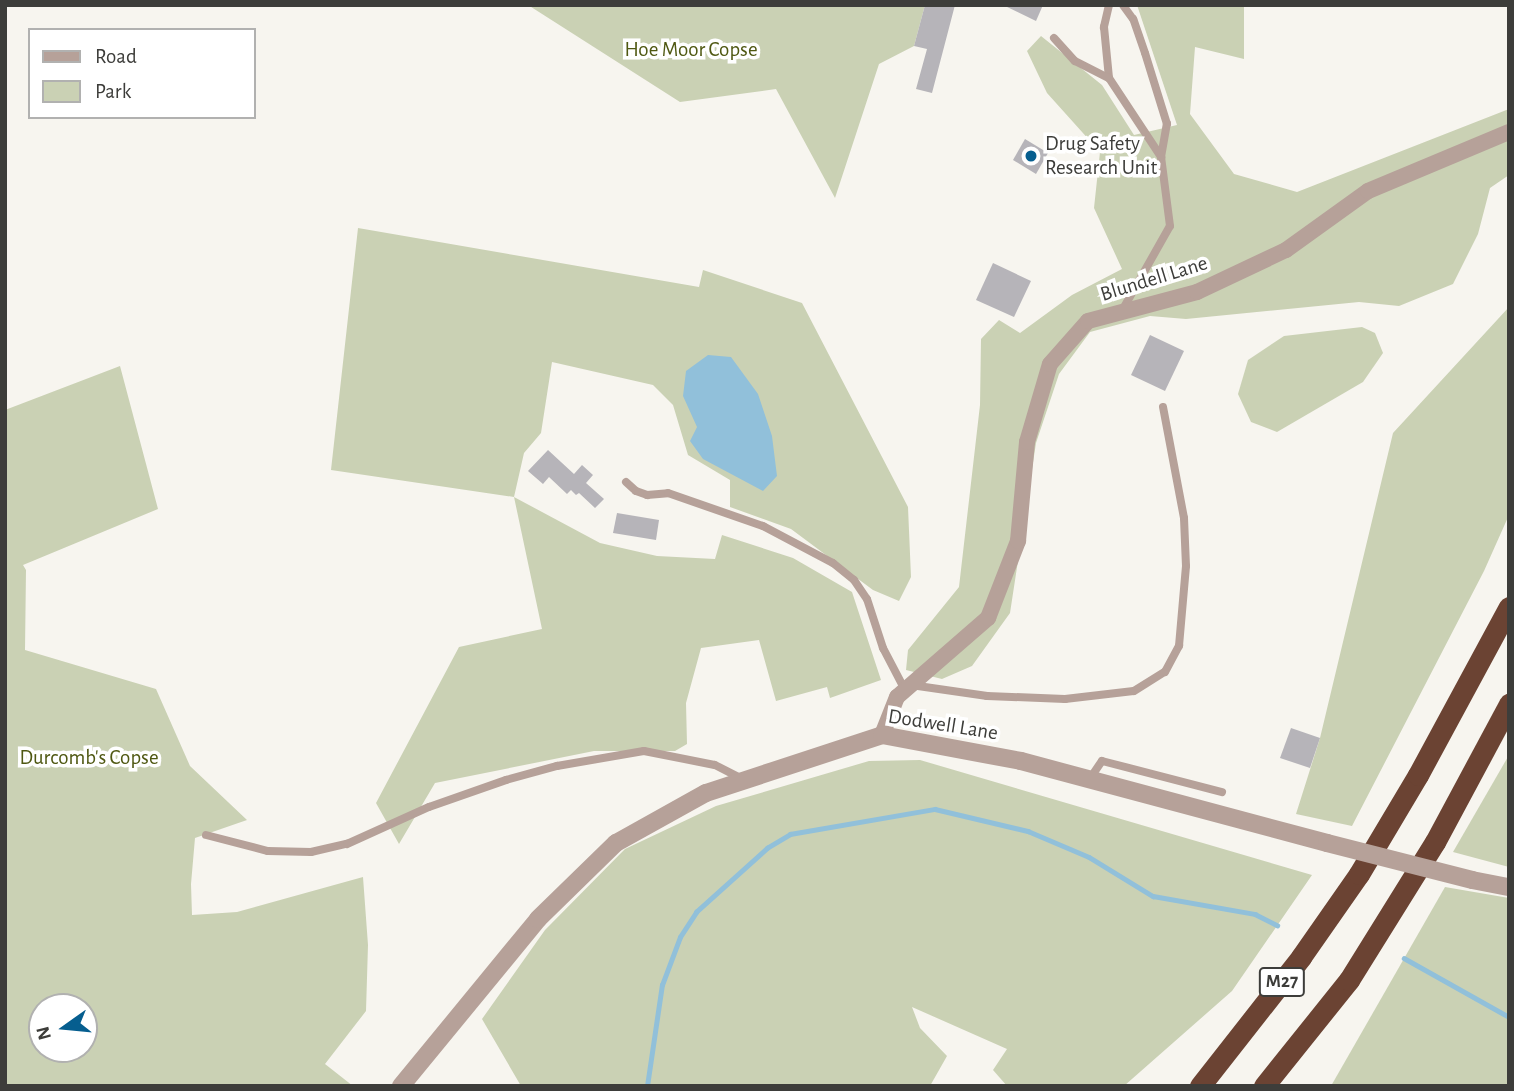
<!DOCTYPE html>
<style>
body{margin:0}
#map{position:relative;width:1514px;height:1091px;overflow:hidden;background:#f7f5ef;font-family:"Alegreya Sans",sans-serif}
div>[style]{position:absolute}
.green>*{inset:0;background:#cad1b4}
.water>*{inset:0;background:#91c0da}
.stream>*{height:4.5px;margin:-2.25px;padding:0 2.25px;transform-origin:2.25px;border-radius:2.25px;background:#91c0da}
.building>*{inset:0;background:#b6b4b9}
.service>*{height:8px;margin:-4px;padding:0 4px;transform-origin:4px;border-radius:4px;background:#b6a199}
.minor>*{height:16px;margin:-8px;padding:0 8px;transform-origin:8px;border-radius:8px;background:#b6a199}
.tertiary>*{height:18px;margin:-9px;padding:0 9px;transform-origin:9px;border-radius:9px;background:#b6a199}
.motorway>*{height:21px;margin:-10.5px;padding:0 10.5px;transform-origin:10.5px;border-radius:10.5px;background:#6b4333}
.tertiary-bridge>*{height:18px;margin:-9px;padding:0 9px;transform-origin:9px;border-radius:9px;background:#b6a199}
.dots>*{width:19px;height:19px;translate:-50% -50%;box-sizing:border-box;border:4px solid #fff;border-radius:50%}
span{translate:-50% -50%;white-space:nowrap;text-align:center;line-height:1.15;-webkit-text-stroke:7px #fff;paint-order:stroke}
.shield-label span{padding:2px 5px;background:#fff;border:2px solid;border-radius:5px;-webkit-text-stroke-width:0}
.shield-label{font-size:19px;color:#3d3d3a;font-weight:700}
.park-label{font-size:21px;color:#4f5812}
.poi-label{font-size:21px;color:#3d3d3a}
.left{translate:0 -50%;text-align:left}
.street-label{font-size:21px;color:#3d3d3a}
.frame{position:absolute;inset:0;border:7px solid #3d3d3a;pointer-events:none}
.legend{position:absolute;left:28px;top:28px;width:228px;height:91px;box-sizing:border-box;background:#fff;border:2px solid #b1b1b0;margin:0;padding:9px 12px;list-style:none;font-size:21px;color:#3d3d3a}
.legend li{display:flex;align-items:center;gap:14px;height:35px}
.legend b{width:35px;border:2px solid #b1b1b0}
.north{position:absolute;left:28px;top:993px;width:70px;height:70px;box-sizing:border-box;background:#fff;border:2px solid #b1b1b0;border-radius:50%;rotate:255deg;font-size:19px;font-weight:700;line-height:28px;text-align:center;color:#3d3d3a}
.north::after{content:'';display:block;margin:auto;width:24px;height:32px;background:#065e8f;clip-path:polygon(50% 0,100% 100%,50% 72%,0 100%)}
</style>
<div id="map">
<div class="green">
<i style="clip-path:polygon(528px 5px,925px 5px,914px 46px,879px 64px,835px 198px,776px 89px,680px 102px)"></i>
<i style="clip-path:polygon(1137px 5px,1244px 5px,1244px 59px,1195px 47px,1190px 114px,1234px 174px,1297px 192px,1509px 109px,1509px 175px,1490px 188px,1478px 234px,1453px 284px,1399px 306px,1359px 302px,1186px 319px,1150px 316px,1090px 332px,1059px 374px,1036px 443px,1010px 613px,972px 666px,942px 679px,906px 670px,908px 650px,959px 587px,980px 405px,981px 339px,999px 320px,1020px 333px,1072px 295px,1122px 269px,1094px 208px,1100px 152px,1047px 93px,1027px 51px,1041px 36px,1102px 85px,1134px 135px,1177px 125px)"></i>
<i style="clip-path:polygon(358px 228px,699px 287px,703px 270px,802px 303px,908px 507px,911px 577px,899px 601px,873px 590px,791px 529px,730px 507px,730px 480px,688px 455px,673px 405px,653px 385px,552px 362px,541px 433px,524px 453px,514px 497px,600px 543px,657px 556px,715px 559px,722px 535px,793px 558px,852px 592px,881px 680px,830px 698px,827px 687px,776px 701px,759px 640px,701px 648px,686px 703px,687px 744px,675px 751px,594px 751px,435px 783px,399px 844px,376px 803px,459px 647px,542px 629px,514px 497px,331px 470px)"></i>
<i style="clip-path:polygon(1509px 307px,1509px 515px,1484px 571px,1352px 826px,1296px 814px,1320px 738px,1393px 433px)"></i>
<i style="clip-path:polygon(1362px 327px,1375px 333px,1383px 353px,1363px 382px,1277px 432px,1251px 422px,1238px 394px,1248px 360px,1284px 336px)"></i>
<i style="clip-path:polygon(evenodd,120px 366px,158px 509px,23px 565px,26px 570px,25px 650px,156px 689px,190px 766px,247px 820px,195px 838px,191px 884px,192px 915px,237px 912px,363px 877px,368px 945px,366px 1011px,325px 1064px,353px 1086px,5px 1086px,5px 410px,120px 366px,42px 1007px,84px 1007px,84px 1049px,42px 1049px,42px 1007px)"></i>
<i style="clip-path:polygon(1509px 755px,1509px 867px,1453px 852px)"></i>
<i style="clip-path:polygon(920px 760px,1312px 875px,1232px 991px,1124px 1086px,1007px 1086px,993px 1070px,1007px 1049px,912px 1007px,920px 1028px,947px 1056px,930px 1086px,521px 1086px,482px 1019px,545px 930px,625px 849px,716px 806px,869px 761px)"></i>
<i style="clip-path:polygon(1445px 887px,1509px 898px,1509px 1086px,1331px 1086px)"></i>
</div>
<div class="water">
<i style="clip-path:polygon(708px 355px,731px 357px,758px 394px,772px 436px,777px 476px,763px 491px,703px 459px,690px 441px,697px 427px,683px 396px,686px 371px)"></i>
</div>
<div class="stream">
<i style="left:1404px;top:958px;width:120px;rotate:29.3deg"></i>
<i style="left:647px;top:1086px;width:102px;rotate:-81.6deg"></i>
<i style="left:662px;top:985px;width:51px;rotate:-69.4deg"></i>
<i style="left:680px;top:937px;width:30px;rotate:-57deg"></i>
<i style="left:696px;top:912px;width:96px;rotate:-42deg"></i>
<i style="left:767px;top:848px;width:27px;rotate:-31deg"></i>
<i style="left:790px;top:834px;width:147px;rotate:-9.8deg"></i>
<i style="left:935px;top:809px;width:96px;rotate:13.3deg"></i>
<i style="left:1028px;top:831px;width:66px;rotate:23.1deg"></i>
<i style="left:1089px;top:857px;width:75px;rotate:31.4deg"></i>
<i style="left:1153px;top:896px;width:104px;rotate:10deg"></i>
<i style="left:1255px;top:914px;width:25px;rotate:27deg"></i>
</div>
<div class="building">
<i style="clip-path:polygon(925px 5px,955px 5px,932px 93px,916px 89px,927px 49px,914px 46px)"></i>
<i style="clip-path:polygon(1003px 5px,1043px 5px,1036px 21px)"></i>
<i style="clip-path:polygon(1025px 139px,1048px 153px,1036px 174px,1013px 160px)"></i>
<i style="clip-path:polygon(993px 263px,1031px 281px,1014px 317px,976px 300px)"></i>
<i style="clip-path:polygon(1150px 335px,1184px 351px,1165px 391px,1131px 375px)"></i>
<i style="clip-path:polygon(548px 450px,574px 474px,582px 465px,593px 475px,586px 483px,604px 499px,595px 508px,579px 493px,576px 495px,571px 490px,567px 494px,549px 477px,543px 484px,528px 471px)"></i>
<i style="clip-path:polygon(617px 513px,659px 520px,656px 540px,613px 533px)"></i>
<i style="clip-path:polygon(1291px 728px,1320px 738px,1310px 768px,1280px 758px)"></i>
</div>
<div class="service">
<i style="left:1109px;top:5px;width:23px;rotate:103deg"></i>
<i style="left:1104px;top:27px;width:51px;rotate:84.4deg"></i>
<i style="left:1109px;top:78px;width:95px;rotate:56.6deg"></i>
<i style="left:1054px;top:38px;width:31px;rotate:48deg"></i>
<i style="left:1075px;top:61px;width:38px;rotate:27deg"></i>
<i style="left:1123px;top:309px;width:95px;rotate:-60.5deg"></i>
<i style="left:1170px;top:226px;width:70px;rotate:-97.4deg"></i>
<i style="left:1161px;top:157px;width:34px;rotate:-80deg"></i>
<i style="left:1167px;top:124px;width:74px;rotate:-107.2deg"></i>
<i style="left:1145px;top:53px;width:36px;rotate:-109deg"></i>
<i style="left:1133px;top:19px;width:17px;rotate:-126deg"></i>
<i style="left:626px;top:482px;width:13px;rotate:42deg"></i>
<i style="left:636px;top:491px;width:12px;rotate:20deg"></i>
<i style="left:647px;top:495px;width:21px;rotate:-5deg"></i>
<i style="left:668px;top:493px;width:101px;rotate:19.2deg"></i>
<i style="left:763px;top:526px;width:79px;rotate:27.9deg"></i>
<i style="left:833px;top:563px;width:27px;rotate:39deg"></i>
<i style="left:854px;top:580px;width:23px;rotate:56deg"></i>
<i style="left:867px;top:599px;width:52px;rotate:71.9deg"></i>
<i style="left:883px;top:648px;width:47px;rotate:62.4deg"></i>
<i style="left:911px;top:685px;width:77px;rotate:8.2deg"></i>
<i style="left:987px;top:696px;width:78px;rotate:2.2deg"></i>
<i style="left:1065px;top:699px;width:69px;rotate:-6.6deg"></i>
<i style="left:1134px;top:691px;width:36px;rotate:-32deg"></i>
<i style="left:1165px;top:672px;width:30px;rotate:-62deg"></i>
<i style="left:1179px;top:646px;width:80px;rotate:-85deg"></i>
<i style="left:1186px;top:566px;width:48px;rotate:-92.4deg"></i>
<i style="left:1184px;top:518px;width:113px;rotate:-100.7deg"></i>
<i style="left:1089px;top:780px;width:23px;rotate:-56deg"></i>
<i style="left:1102px;top:761px;width:124px;rotate:14.5deg"></i>
<i style="left:206px;top:835px;width:64px;rotate:14.5deg"></i>
<i style="left:268px;top:851px;width:43px;rotate:1.3deg"></i>
<i style="left:311px;top:852px;width:37px;rotate:-13deg"></i>
<i style="left:347px;top:844px;width:90px;rotate:-24.3deg"></i>
<i style="left:429px;top:807px;width:82px;rotate:-19.3deg"></i>
<i style="left:506px;top:780px;width:53px;rotate:-15.4deg"></i>
<i style="left:557px;top:766px;width:88px;rotate:-9.8deg"></i>
<i style="left:644px;top:751px;width:72px;rotate:11.2deg"></i>
<i style="left:715px;top:765px;width:31px;rotate:27deg"></i>
</div>
<div class="minor">
<i style="left:882px;top:735px;width:41px;rotate:-68.5deg"></i>
<i style="left:897px;top:697px;width:121px;rotate:-41deg"></i>
<i style="left:988px;top:618px;width:83px;rotate:-68.7deg"></i>
<i style="left:1018px;top:541px;width:99px;rotate:-84.8deg"></i>
<i style="left:1027px;top:442px;width:81px;rotate:-73.6deg"></i>
<i style="left:1050px;top:364px;width:57px;rotate:-48.5deg"></i>
<i style="left:1088px;top:321px;width:113px;rotate:-14.9deg"></i>
<i style="left:1197px;top:292px;width:98px;rotate:-25.3deg"></i>
<i style="left:1286px;top:250px;width:101px;rotate:-35.7deg"></i>
<i style="left:1368px;top:191px;width:153px;rotate:-22.7deg"></i>
</div>
<div class="tertiary">
<i style="left:1472px;top:880px;width:38px;rotate:11deg"></i>
<i style="left:401px;top:1086px;width:216px;rotate:-50.6deg"></i>
<i style="left:538px;top:919px;width:109px;rotate:-44.3deg"></i>
<i style="left:616px;top:843px;width:103px;rotate:-29.1deg"></i>
<i style="left:706px;top:793px;width:185px;rotate:-18.2deg"></i>
<i style="left:882px;top:735px;width:141px;rotate:10.6deg"></i>
<i style="left:1021px;top:761px;width:317px;rotate:15deg"></i>
</div>
<div class="motorway">
<i style="left:1200px;top:1086px;width:164px;rotate:-51.9deg"></i>
<i style="left:1301px;top:957px;width:101px;rotate:-55.1deg"></i>
<i style="left:1359px;top:874px;width:115px;rotate:-59.2deg"></i>
<i style="left:1418px;top:775px;width:191px;rotate:-61.6deg"></i>
<i style="left:1264px;top:1086px;width:136px;rotate:-51.3deg"></i>
<i style="left:1349px;top:980px;width:163px;rotate:-58.1deg"></i>
<i style="left:1435px;top:842px;width:157px;rotate:-61.8deg"></i>
</div>
<div class="tertiary-bridge">
<i style="left:1327px;top:843px;width:150px;rotate:14.3deg"></i>
</div>
<div class="dots">
<i style="left:1031px;top:156px;background:#065e8f"></i>
</div>
<div class="shield-label">
<span style="left:1282px;top:982px">M27</span>
</div>
<div class="park-label">
<span style="left:691px;top:50px">Hoe Moor Copse</span>
<span style="left:89px;top:758px">Durcomb's Copse</span>
</div>
<div class="poi-label">
<span class="left" style="left:1045px;top:156px">Drug Safety<br>Research Unit</span>
</div>
<div class="street-label">
<span style="left:1154px;top:279px;rotate:-17deg">Blundell Lane</span>
<span style="left:943px;top:725px;rotate:9deg">Dodwell Lane</span>
</div>
<div class="frame"></div>
<ul class="legend">
<li><b style="height:9px;background:#b6a199"></b>Road</li>
<li><b style="height:19px;background:#cad1b4"></b>Park</li>
</ul>
<div class="north">N</div>
</div>
